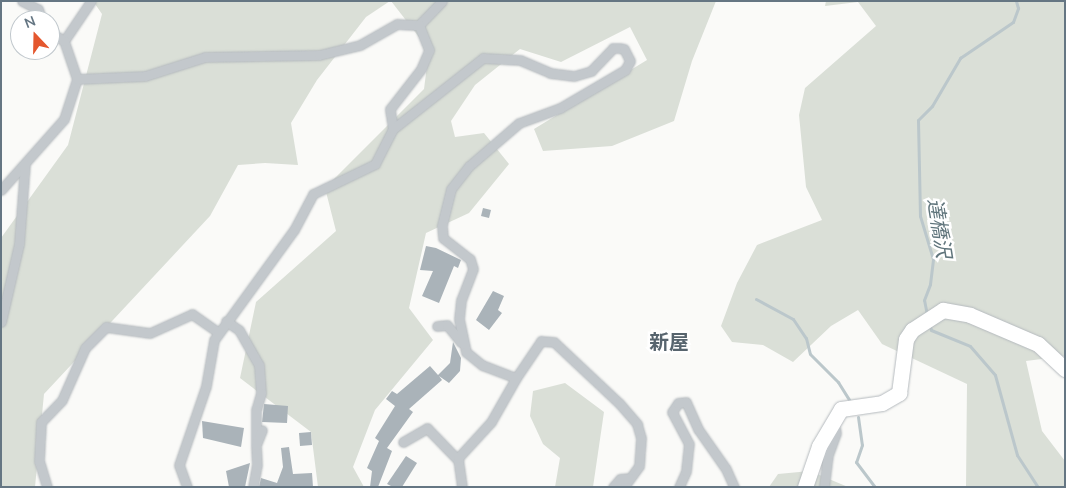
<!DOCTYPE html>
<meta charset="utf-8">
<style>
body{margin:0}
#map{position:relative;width:1066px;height:488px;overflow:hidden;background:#fafaf8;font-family:Mulish,"Noto Sans JP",sans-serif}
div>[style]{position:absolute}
.green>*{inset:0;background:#dadfd7}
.stream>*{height:3px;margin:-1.5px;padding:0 1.5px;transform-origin:1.5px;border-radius:1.5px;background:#bbc7cb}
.building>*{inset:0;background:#aab3b9}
.roads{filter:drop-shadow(0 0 1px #b5babe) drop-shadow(0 0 1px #b5babe)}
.minor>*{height:9px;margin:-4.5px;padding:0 4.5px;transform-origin:4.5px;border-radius:4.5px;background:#c3c8cc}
.primary>*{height:15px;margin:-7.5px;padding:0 7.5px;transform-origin:7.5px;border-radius:7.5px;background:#fff}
span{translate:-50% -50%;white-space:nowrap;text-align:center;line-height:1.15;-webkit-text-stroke:5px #fff;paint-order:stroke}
.water-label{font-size:20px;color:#60757c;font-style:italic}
.neighbourhood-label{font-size:20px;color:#57646e;font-weight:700}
.frame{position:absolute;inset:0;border:2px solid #657683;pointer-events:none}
.north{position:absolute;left:10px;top:10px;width:50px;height:50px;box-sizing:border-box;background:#fff;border:1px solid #c1c8cd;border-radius:50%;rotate:339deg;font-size:14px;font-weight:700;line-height:20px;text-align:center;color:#657683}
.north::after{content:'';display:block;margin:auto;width:18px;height:22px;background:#e4572e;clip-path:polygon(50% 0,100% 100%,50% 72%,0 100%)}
</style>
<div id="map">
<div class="green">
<i style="clip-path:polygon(93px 1px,390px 1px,366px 17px,317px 80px,291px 123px,298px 165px,265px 163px,238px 165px,210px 216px,44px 394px,35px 487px,1px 487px,1px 238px,68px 145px,102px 14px)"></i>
<i style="clip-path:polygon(391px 1px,716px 1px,692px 61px,674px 121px,612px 146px,543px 151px,534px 129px,647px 60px,630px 27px,561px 62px,520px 49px,475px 85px,451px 121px,455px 137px,484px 133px,509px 164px,469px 213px,426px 233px,409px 308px,433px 340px,375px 410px,353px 467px,364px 487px,318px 487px,311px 432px,240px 378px,256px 302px,336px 231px,325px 188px,424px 89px,429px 50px)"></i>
<i style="clip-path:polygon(826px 1px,1065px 1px,1065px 356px,1026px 361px,1042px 431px,1065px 461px,1065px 487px,966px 487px,967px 384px,882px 344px,858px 310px,831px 326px,793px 362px,763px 345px,732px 342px,721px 326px,737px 283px,757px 245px,822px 220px,806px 187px,799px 115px,805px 88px,876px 26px,858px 2px,825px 6px)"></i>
<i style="clip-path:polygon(565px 383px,604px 412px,593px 487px,555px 487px,560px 458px,543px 444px,530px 416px,533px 391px)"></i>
<i style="clip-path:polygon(810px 471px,848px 487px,769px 487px,778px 474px)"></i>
</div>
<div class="stream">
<i style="left:756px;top:299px;width:42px;rotate:28.4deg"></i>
<i style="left:793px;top:319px;width:23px;rotate:56deg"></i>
<i style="left:806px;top:338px;width:16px;rotate:76deg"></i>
<i style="left:810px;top:354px;width:40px;rotate:45deg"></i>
<i style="left:838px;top:382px;width:22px;rotate:58deg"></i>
<i style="left:927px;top:315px;width:15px;rotate:-101deg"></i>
<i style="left:924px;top:300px;width:17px;rotate:-69deg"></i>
<i style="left:930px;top:284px;width:25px;rotate:-83deg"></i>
<i style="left:933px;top:259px;width:45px;rotate:-106.8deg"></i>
<i style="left:920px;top:216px;width:96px;rotate:-91.2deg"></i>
<i style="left:918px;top:120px;width:20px;rotate:-45deg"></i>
<i style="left:932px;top:106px;width:56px;rotate:-59.7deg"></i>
<i style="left:960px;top:58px;width:64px;rotate:-34.2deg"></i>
<i style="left:1013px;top:22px;width:15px;rotate:-70deg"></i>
<i style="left:1018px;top:8px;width:7px;rotate:-106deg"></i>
<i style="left:929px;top:323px;width:7px;rotate:74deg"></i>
<i style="left:931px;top:330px;width:42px;rotate:22.3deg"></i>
<i style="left:970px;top:346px;width:38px;rotate:49deg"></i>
<i style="left:995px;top:375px;width:83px;rotate:74.6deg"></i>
<i style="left:1017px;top:455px;width:38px;rotate:57deg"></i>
<i style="left:858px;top:417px;width:28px;rotate:82deg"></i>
<i style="left:862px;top:445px;width:18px;rotate:109deg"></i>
<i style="left:856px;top:462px;width:31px;rotate:53deg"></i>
</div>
<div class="building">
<i style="clip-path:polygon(483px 208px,491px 210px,489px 218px,481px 216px)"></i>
<i style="clip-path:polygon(426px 246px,436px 248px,461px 260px,458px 268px,454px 266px,439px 303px,422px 296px,433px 271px,420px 270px)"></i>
<i style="clip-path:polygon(493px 291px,504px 296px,498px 310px,502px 313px,489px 330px,476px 320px)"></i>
<i style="clip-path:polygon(453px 342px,461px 358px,460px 371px,449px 383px,439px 376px,442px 380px,409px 409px,413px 412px,387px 448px,392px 451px,378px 487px,370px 487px,372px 471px,367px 468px,379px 441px,375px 438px,395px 406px,386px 399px,392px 391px,397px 394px,430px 366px,438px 375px,450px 363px)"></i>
<i style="clip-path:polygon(264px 404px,288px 406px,287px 423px,262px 422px)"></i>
<i style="clip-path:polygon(202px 421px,244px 428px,241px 447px,203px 438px)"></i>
<i style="clip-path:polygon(311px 432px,312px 445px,300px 446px,299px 433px)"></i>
<i style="clip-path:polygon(289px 447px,293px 474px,312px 473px,313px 487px,259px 487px,261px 478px,277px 483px,283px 467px,281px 448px)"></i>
<i style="clip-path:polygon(406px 456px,417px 463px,402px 487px,393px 487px,387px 484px)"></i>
<i style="clip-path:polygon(250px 463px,245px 487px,229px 487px,226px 471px)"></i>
</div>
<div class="roads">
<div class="minor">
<i style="left:22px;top:1px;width:18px;rotate:27deg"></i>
<i style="left:38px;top:9px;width:12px;rotate:70deg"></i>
<i style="left:419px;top:25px;width:33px;rotate:-46deg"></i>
<i style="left:64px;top:41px;width:48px;rotate:-56deg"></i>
<i style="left:77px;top:79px;width:68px;rotate:-2.5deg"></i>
<i style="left:145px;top:76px;width:63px;rotate:-17.6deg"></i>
<i style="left:205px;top:57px;width:114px;rotate:-1deg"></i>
<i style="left:319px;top:55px;width:42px;rotate:-13.7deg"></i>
<i style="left:360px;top:45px;width:43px;rotate:-29.6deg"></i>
<i style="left:397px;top:24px;width:22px;rotate:3deg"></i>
<i style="left:393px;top:129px;width:20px;rotate:-99deg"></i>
<i style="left:390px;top:109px;width:51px;rotate:-52.2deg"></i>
<i style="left:421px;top:69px;width:21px;rotate:-67deg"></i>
<i style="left:429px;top:50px;width:27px;rotate:-112deg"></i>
<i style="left:1px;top:190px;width:95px;rotate:-48.4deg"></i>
<i style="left:64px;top:119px;width:42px;rotate:-72deg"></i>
<i style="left:77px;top:79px;width:40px;rotate:-108.9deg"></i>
<i style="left:64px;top:41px;width:17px;rotate:-147deg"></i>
<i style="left:226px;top:321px;width:16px;rotate:35deg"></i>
<i style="left:239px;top:330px;width:40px;rotate:60.3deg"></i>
<i style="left:259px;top:365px;width:28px;rotate:86deg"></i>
<i style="left:261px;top:393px;width:18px;rotate:106deg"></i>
<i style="left:256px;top:410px;width:35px;rotate:90deg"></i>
<i style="left:1px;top:322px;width:80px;rotate:-77deg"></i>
<i style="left:19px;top:244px;width:79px;rotate:-85.7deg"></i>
<i style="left:437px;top:326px;width:10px;rotate:-6deg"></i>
<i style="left:447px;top:325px;width:22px;rotate:51deg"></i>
<i style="left:403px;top:442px;width:28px;rotate:-30deg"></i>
<i style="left:427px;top:428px;width:45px;rotate:45.9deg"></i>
<i style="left:47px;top:487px;width:27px;rotate:-107deg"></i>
<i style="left:39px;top:461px;width:39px;rotate:-87deg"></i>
<i style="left:41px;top:422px;width:30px;rotate:-46deg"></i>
<i style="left:62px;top:400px;width:57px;rotate:-66.1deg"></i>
<i style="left:85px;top:348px;width:30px;rotate:-45deg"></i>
<i style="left:106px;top:327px;width:44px;rotate:7.8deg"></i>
<i style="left:150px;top:333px;width:46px;rotate:-24.3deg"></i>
<i style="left:192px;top:314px;width:32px;rotate:35deg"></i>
<i style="left:187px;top:487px;width:23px;rotate:-110deg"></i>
<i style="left:179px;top:465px;width:83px;rotate:-71.1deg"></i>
<i style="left:206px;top:386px;width:47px;rotate:-80.1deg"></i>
<i style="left:214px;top:340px;width:136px;rotate:-54deg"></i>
<i style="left:294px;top:230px;width:41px;rotate:-62.2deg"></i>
<i style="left:313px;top:194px;width:69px;rotate:-25.8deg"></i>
<i style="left:375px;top:164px;width:39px;rotate:-63deg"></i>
<i style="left:393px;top:129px;width:115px;rotate:-38.3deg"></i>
<i style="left:483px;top:58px;width:37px;rotate:3deg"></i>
<i style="left:520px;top:60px;width:33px;rotate:23deg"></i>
<i style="left:550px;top:73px;width:24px;rotate:7deg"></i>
<i style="left:574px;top:76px;width:18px;rotate:-16deg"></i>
<i style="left:591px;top:71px;width:32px;rotate:-46deg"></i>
<i style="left:613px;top:48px;width:6px"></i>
<i style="left:619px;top:48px;width:5px;rotate:11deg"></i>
<i style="left:624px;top:49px;width:13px;rotate:63deg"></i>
<i style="left:630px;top:61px;width:10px;rotate:119deg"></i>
<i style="left:625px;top:70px;width:75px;rotate:149.7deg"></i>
<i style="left:560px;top:108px;width:44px;rotate:159.9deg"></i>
<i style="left:519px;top:123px;width:66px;rotate:139.3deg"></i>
<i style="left:469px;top:166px;width:29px;rotate:128deg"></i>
<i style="left:451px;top:189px;width:38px;rotate:104deg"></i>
<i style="left:442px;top:226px;width:12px;rotate:85deg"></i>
<i style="left:443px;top:238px;width:34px;rotate:38deg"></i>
<i style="left:470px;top:259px;width:10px;rotate:73deg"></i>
<i style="left:473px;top:269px;width:33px;rotate:111deg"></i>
<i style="left:461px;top:300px;width:19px;rotate:96deg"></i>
<i style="left:459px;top:319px;width:34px;rotate:78deg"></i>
<i style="left:466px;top:352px;width:21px;rotate:39deg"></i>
<i style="left:482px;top:365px;width:36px;rotate:21deg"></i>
<i style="left:516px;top:378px;width:45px;rotate:-56deg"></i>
<i style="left:541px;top:341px;width:13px;rotate:4deg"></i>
<i style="left:554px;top:342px;width:89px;rotate:43.2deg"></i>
<i style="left:619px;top:403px;width:28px;rotate:49deg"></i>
<i style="left:637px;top:424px;width:15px;rotate:74deg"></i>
<i style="left:641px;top:438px;width:28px;rotate:94deg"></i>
<i style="left:639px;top:466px;width:26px;rotate:126deg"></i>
<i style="left:253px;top:487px;width:22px;rotate:-80deg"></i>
<i style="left:257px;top:465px;width:20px;rotate:-93deg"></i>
<i style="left:256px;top:445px;width:16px;rotate:-68deg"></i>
<i style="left:462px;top:487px;width:29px;rotate:-98deg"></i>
<i style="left:458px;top:458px;width:49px;rotate:-47.5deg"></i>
<i style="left:491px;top:422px;width:51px;rotate:-60.4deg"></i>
<i style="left:613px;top:487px;width:11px;rotate:-49deg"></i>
<i style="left:620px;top:479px;width:9px;rotate:-6deg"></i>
<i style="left:679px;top:487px;width:17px;rotate:-66deg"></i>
<i style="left:686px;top:471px;width:27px;rotate:-84deg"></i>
<i style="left:689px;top:444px;width:36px;rotate:-118deg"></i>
<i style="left:672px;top:412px;width:11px;rotate:-56deg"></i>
<i style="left:678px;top:403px;width:8px;rotate:-7deg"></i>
<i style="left:686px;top:402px;width:30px;rotate:66deg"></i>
<i style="left:698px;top:429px;width:49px;rotate:55deg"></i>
<i style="left:726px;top:469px;width:20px;rotate:66deg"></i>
<i style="left:824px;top:487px;width:32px;rotate:-83deg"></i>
<i style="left:828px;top:455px;width:23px;rotate:-70deg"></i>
<i style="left:836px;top:433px;width:11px;rotate:-100deg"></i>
</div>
<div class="primary">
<i style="left:805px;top:487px;width:43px;rotate:-71.1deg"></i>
<i style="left:819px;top:446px;width:43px;rotate:-59.3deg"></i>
<i style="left:841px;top:409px;width:41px;rotate:-8.3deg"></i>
<i style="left:882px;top:403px;width:20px;rotate:-30deg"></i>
<i style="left:899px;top:393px;width:54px;rotate:-82.6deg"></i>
<i style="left:906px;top:339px;width:11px;rotate:-56deg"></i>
<i style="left:912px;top:330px;width:37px;rotate:-33deg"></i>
<i style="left:943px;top:310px;width:27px;rotate:10deg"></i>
<i style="left:970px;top:315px;width:74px;rotate:23.1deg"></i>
<i style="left:1038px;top:344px;width:37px;rotate:43deg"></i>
</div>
</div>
<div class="water-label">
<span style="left:940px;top:228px;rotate:81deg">達橋沢</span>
</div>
<div class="neighbourhood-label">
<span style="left:669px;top:341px">新屋</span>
</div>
<div class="frame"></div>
<div class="north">N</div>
</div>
